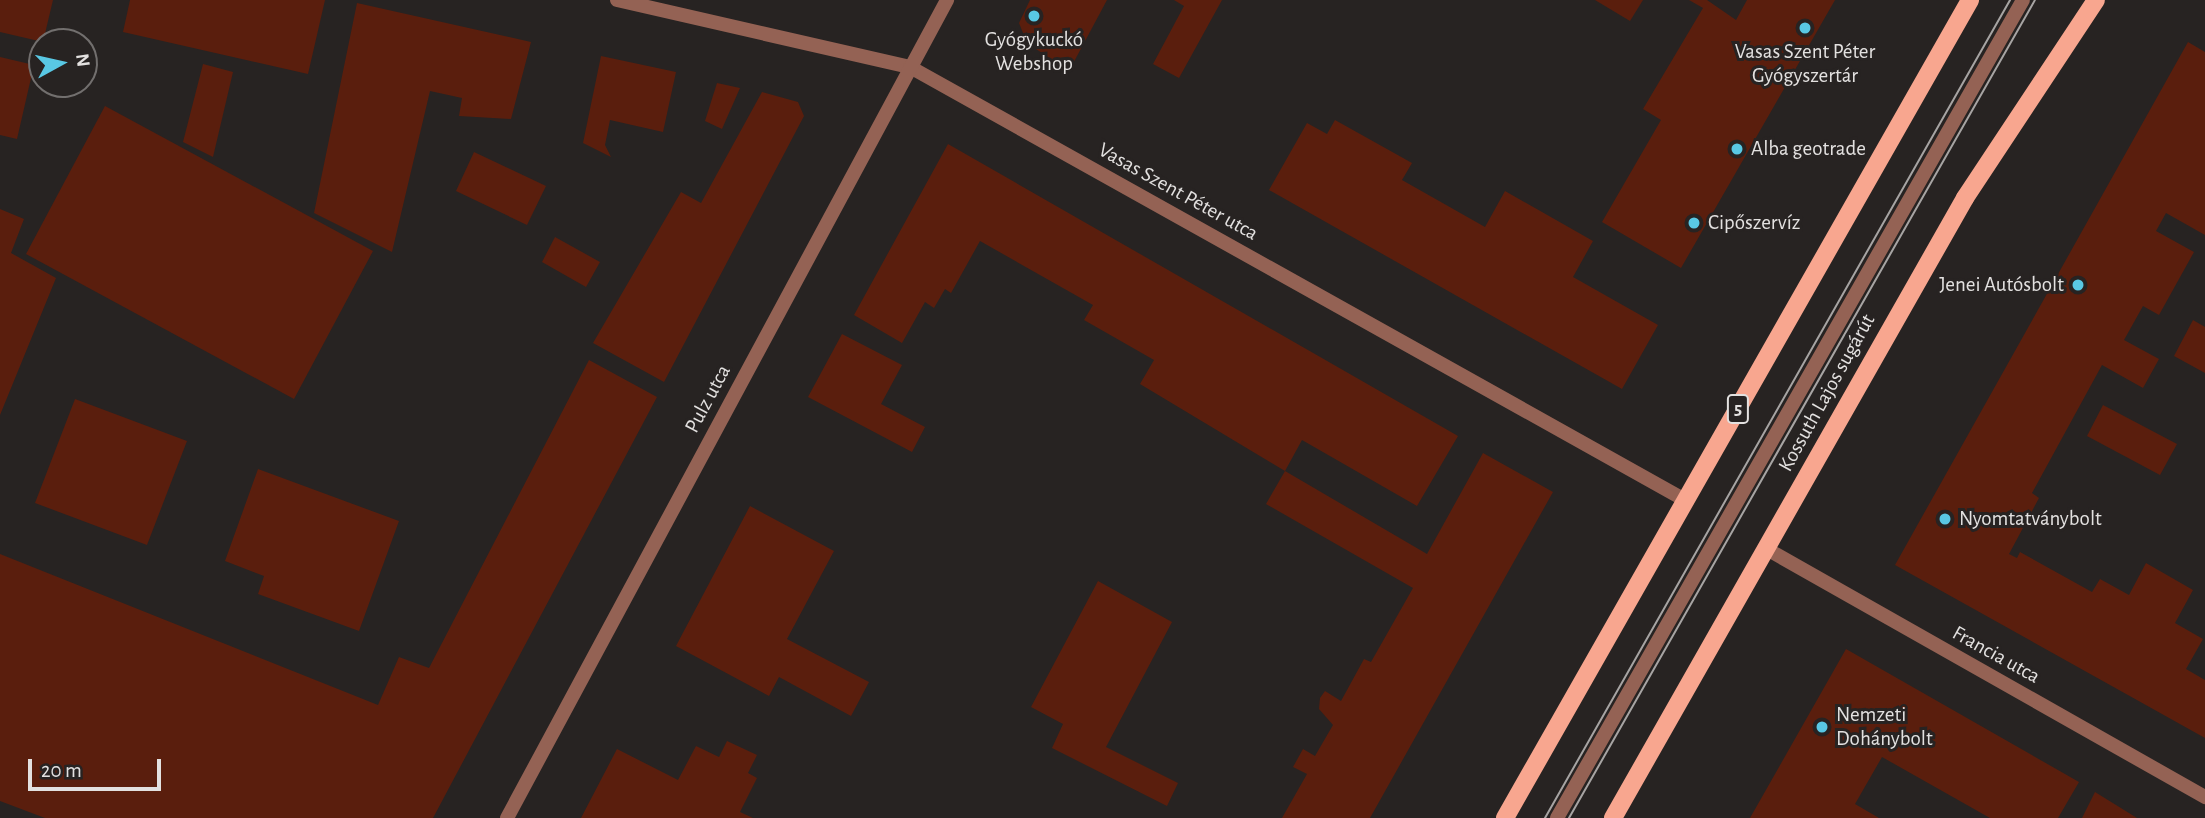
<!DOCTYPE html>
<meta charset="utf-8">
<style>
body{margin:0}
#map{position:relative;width:2205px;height:818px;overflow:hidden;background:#272322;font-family:"Alegreya Sans",sans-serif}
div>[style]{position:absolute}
.building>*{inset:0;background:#5a1e0d}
.lane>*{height:14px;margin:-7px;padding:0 7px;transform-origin:7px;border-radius:7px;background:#946254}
.street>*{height:14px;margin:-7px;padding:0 7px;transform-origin:7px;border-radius:7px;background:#946254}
.primary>*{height:18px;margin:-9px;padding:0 9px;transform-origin:9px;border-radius:9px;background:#f8a68f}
.tram>*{height:2px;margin:-1px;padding:0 1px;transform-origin:1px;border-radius:1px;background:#a7a4a3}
.dots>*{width:19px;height:19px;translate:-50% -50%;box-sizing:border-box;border:4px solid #272322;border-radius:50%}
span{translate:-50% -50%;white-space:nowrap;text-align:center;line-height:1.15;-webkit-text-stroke:6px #272322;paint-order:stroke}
.shield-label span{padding:2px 5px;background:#272322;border:2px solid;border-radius:5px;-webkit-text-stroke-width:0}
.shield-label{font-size:19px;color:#e3e1e0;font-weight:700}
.poi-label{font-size:21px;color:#e3e1e0}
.left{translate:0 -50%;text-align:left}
.right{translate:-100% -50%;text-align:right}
.street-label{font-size:21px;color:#e3e1e0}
.north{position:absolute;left:28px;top:28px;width:70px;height:70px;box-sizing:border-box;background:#272322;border:2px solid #726f6e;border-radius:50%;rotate:82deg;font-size:19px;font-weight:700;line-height:28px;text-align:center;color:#e3e1e0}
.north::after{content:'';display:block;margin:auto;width:24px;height:32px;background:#59c8e4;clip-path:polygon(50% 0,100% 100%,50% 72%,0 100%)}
.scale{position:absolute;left:28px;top:759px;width:133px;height:32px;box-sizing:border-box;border:4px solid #e3e1e0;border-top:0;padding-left:9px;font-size:21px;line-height:24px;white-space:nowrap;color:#e3e1e0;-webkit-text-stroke:5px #272322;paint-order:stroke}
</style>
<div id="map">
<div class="building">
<i style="clip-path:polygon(0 0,53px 0,43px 42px,0 32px)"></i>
<i style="clip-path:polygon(130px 0,325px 0,308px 74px,123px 32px)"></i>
<i style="clip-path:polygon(1030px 0,1107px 0,1069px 71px,1027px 43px,1019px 23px)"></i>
<i style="clip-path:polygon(1174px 0,1222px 0,1179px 78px,1153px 64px,1184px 6px)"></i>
<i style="clip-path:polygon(1595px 0,1643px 0,1630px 21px)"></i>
<i style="clip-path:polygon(1689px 0,1707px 0,1736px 20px,1747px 0,1835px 0,1681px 268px,1602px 222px,1661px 120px,1643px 109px,1703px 8px)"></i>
<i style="clip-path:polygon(357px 3px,531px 42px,511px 119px,459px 116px,462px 98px,430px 91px,392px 252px,314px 213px)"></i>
<i style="clip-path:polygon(2188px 42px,2205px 52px,2205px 235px,2166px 213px,2156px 231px,2194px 252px,2159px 315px,2143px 306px,2124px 340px,2159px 359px,2143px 388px,2102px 365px,2032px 493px,2039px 498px,2009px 554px,2017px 558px,2020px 552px,2092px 592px,2100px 579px,2129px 595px,2146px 563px,2193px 590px,2175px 623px,2203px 639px,2186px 669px,2205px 680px,2205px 738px,1895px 565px)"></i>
<i style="clip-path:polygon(601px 56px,676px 72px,663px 132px,610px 120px,605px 145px,611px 157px,583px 143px)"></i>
<i style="clip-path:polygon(0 57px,34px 65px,17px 139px,0 135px)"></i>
<i style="clip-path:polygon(203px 64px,233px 72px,213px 157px,183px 142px)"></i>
<i style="clip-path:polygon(717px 83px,740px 88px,722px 129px,705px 121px)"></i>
<i style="clip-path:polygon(762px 92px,798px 102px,804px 116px,664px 382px,593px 343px,681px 192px,701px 203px)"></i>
<i style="clip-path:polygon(105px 106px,373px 251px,294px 399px,26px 254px)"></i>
<i style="clip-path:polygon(1335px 120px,1412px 163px,1402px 180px,1485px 227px,1505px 191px,1593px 241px,1573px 277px,1658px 325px,1622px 389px,1269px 190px,1307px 123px,1327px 134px)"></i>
<i style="clip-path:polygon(948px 144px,1458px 436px,1417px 506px,1302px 440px,1285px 471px,1427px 554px,1483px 453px,1553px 492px,1370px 818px,1282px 818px,1307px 774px,1293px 767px,1303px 749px,1315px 756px,1333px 725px,1319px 709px,1320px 698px,1325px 691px,1341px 701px,1364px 659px,1371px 662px,1413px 588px,1266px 504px,1285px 471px,1140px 384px,1154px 360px,1084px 320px,1093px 305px,980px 241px,951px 293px,945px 289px,934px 308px,925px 302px,902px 343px,854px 315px)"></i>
<i style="clip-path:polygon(474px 152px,546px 186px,527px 225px,456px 191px)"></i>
<i style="clip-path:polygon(0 209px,24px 219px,11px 253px,56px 278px,0 415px)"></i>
<i style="clip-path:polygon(555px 237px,600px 262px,586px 287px,542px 262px)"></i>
<i style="clip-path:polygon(2193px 320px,2205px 327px,2205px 373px,2174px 356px)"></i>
<i style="clip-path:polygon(842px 334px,902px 365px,881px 404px,925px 427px,912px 452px,808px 397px)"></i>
<i style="clip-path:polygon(589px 360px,657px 397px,433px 818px,45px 818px,0 801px,0 554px,378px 705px,399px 657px,429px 668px)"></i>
<i style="clip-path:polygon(75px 399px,187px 441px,147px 545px,35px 503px)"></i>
<i style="clip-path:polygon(2103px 405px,2177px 444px,2160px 475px,2087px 436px)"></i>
<i style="clip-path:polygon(258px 469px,399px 521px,359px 631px,258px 594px,264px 576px,225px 561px)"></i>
<i style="clip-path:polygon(750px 506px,834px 551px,787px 639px,869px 682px,851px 716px,779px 677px,769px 696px,676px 646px)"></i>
<i style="clip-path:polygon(1098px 581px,1172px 622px,1106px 747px,1178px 783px,1167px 806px,1052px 748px,1063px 724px,1031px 707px)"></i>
<i style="clip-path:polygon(1846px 649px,2079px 782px,2058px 818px,1990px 818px,1882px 757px,1855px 804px,1879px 818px,1750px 818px)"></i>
<i style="clip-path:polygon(727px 741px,757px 755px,748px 773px,757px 778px,740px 812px,753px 818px,581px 818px,617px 749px,678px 780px,696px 746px,719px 757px)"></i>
<i style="clip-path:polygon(2095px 792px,2137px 818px,2082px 818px)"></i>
</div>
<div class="lane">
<i style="left:1557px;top:818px;width:941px;rotate:-60.33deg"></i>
</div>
<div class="street">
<i style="left:617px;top:0;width:301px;rotate:12.9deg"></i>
<i style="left:910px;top:67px;width:890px;rotate:29.19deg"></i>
<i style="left:1765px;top:548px;width:506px;rotate:29.51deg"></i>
<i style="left:507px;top:818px;width:929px;rotate:-61.72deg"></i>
</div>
<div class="primary">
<i style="left:1505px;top:818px;width:941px;rotate:-60.38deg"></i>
<i style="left:1613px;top:818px;width:713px;rotate:-60.41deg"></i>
<i style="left:1965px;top:198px;width:237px;rotate:-56.5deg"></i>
</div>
<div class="tram">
<i style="left:1545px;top:818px;width:941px;rotate:-60.38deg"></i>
<i style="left:1569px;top:818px;width:941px;rotate:-60.33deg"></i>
</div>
<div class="dots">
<i style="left:1034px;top:16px;background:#59c8e4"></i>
<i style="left:1805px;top:28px;background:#59c8e4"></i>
<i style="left:1737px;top:149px;background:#59c8e4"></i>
<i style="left:1694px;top:223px;background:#59c8e4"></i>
<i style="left:2078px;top:285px;background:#59c8e4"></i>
<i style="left:1945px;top:519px;background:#59c8e4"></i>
<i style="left:1822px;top:727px;background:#59c8e4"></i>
</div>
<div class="shield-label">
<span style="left:1738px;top:409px">5</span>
</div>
<div class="poi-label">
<span style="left:1034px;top:52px">Gyógykuckó<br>Webshop</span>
<span style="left:1805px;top:64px">Vasas Szent Péter<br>Gyógyszertár</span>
<span class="left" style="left:1751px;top:149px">Alba geotrade</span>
<span class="left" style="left:1708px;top:223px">Cipőszervíz</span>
<span class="right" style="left:2064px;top:285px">Jenei Autósbolt</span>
<span class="left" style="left:1959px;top:519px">Nyomtatványbolt</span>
<span class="left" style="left:1836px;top:727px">Nemzeti<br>Dohánybolt</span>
</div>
<div class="street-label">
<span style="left:1178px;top:192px;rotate:29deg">Vasas Szent Péter utca</span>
<span style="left:1827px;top:393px;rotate:-61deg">Kossuth Lajos sugárút</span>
<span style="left:708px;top:399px;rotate:-62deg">Pulz utca</span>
<span style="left:1996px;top:655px;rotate:29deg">Francia utca</span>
</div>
<div class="north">N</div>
<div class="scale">20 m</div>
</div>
